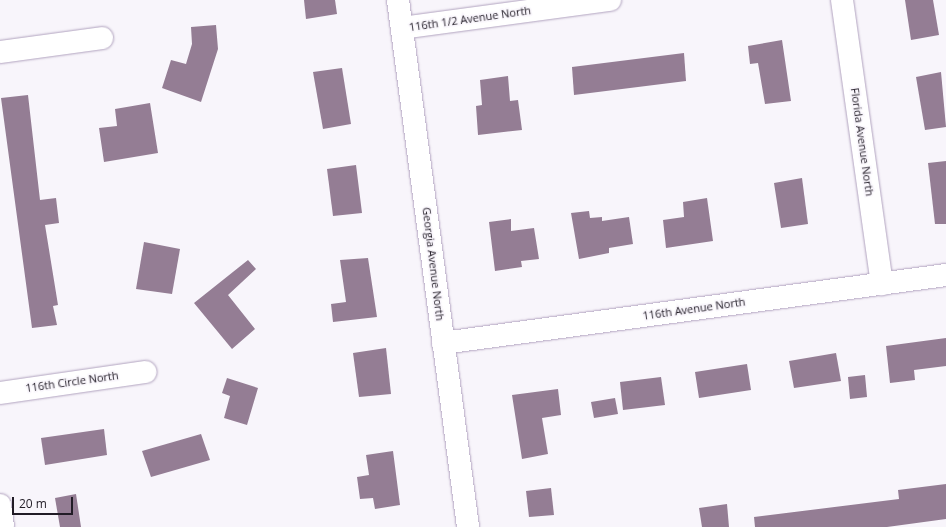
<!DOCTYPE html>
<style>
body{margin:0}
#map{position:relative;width:946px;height:527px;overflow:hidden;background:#f8f5fb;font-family:"Open Sans",sans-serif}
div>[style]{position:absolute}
.building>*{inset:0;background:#947d94}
.roads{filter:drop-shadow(0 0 1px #b1a3bf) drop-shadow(0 0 1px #b1a3bf)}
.minor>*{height:22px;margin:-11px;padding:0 11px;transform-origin:11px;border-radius:11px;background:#fff}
span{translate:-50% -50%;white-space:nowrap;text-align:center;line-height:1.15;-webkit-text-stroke:3px #f8f5fb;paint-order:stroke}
.street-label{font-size:11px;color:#211c26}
.scale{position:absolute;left:12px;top:497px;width:61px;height:18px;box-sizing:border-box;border:2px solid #211c26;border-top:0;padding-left:5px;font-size:12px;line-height:14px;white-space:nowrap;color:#211c26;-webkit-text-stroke:3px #f8f5fb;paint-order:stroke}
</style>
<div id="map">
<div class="building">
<i style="clip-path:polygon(304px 0,335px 0,337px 14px,306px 19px)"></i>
<i style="clip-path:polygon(905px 0,933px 0,939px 35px,911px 40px)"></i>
<i style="clip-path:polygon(216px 25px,218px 49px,201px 102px,162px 88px,171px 60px,186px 64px,192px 44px,191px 27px)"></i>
<i style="clip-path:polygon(782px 40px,791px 101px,765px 104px,758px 63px,750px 64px,748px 46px)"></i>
<i style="clip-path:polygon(684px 53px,686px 81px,574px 95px,572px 67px)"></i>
<i style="clip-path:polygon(342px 68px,351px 124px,323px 129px,313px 72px)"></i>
<i style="clip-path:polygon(941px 72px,946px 127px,925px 130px,916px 77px)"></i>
<i style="clip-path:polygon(508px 76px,510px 101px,518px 100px,522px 130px,478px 135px,476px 106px,482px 105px,480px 80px)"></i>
<i style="clip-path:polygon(28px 95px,40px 200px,56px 198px,59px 223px,45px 225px,58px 305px,53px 306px,57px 325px,32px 328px,1px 98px)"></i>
<i style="clip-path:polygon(150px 103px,158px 153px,104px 162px,99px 128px,117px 126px,115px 109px)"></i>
<i style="clip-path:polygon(946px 161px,946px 224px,935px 224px,928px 163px)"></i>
<i style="clip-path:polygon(356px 165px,362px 213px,333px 216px,327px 169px)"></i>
<i style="clip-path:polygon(802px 178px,808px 224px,781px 228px,774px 183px)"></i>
<i style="clip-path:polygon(707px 198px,713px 241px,666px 248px,663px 220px,684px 217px,683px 202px)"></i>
<i style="clip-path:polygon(589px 211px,590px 218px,602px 217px,602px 221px,629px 217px,633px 244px,609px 248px,609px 253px,579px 259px,571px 213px)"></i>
<i style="clip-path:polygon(511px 219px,511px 231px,534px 228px,539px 259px,521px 261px,522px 267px,495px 271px,489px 222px)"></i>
<i style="clip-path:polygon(144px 242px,180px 249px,172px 294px,136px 289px)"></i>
<i style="clip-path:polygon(368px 258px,377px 317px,333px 322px,331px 304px,346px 302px,340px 260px)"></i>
<i style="clip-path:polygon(248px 260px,256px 269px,228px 295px,255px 329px,232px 349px,194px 303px)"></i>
<i style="clip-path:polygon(946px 338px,946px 366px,914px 370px,915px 380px,890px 383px,886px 346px)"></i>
<i style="clip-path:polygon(386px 348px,391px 394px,359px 397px,353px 353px)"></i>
<i style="clip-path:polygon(836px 353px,841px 381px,794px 388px,789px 361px)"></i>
<i style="clip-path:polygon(747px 364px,751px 390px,699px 398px,695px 372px)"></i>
<i style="clip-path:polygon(865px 375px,867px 397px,850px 399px,848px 377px)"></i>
<i style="clip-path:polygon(661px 377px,665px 405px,623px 410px,620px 382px)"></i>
<i style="clip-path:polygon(227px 378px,258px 388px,247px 425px,224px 418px,230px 396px,222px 393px)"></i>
<i style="clip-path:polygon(558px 389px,561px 415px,542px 418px,548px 454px,522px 459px,512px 395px)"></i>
<i style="clip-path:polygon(615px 398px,618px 414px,594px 418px,591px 402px)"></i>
<i style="clip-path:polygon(104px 429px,107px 455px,45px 465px,41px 438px)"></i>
<i style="clip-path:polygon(201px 434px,210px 460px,151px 477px,142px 451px)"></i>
<i style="clip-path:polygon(393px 451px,400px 505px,375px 509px,373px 498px,360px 499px,357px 477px,369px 475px,366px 455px)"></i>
<i style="clip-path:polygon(946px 484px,946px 519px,887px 527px,755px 527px,754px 517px,899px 499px,898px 490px)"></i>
<i style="clip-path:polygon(551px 488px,554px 515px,529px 517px,526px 491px)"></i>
<i style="clip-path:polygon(76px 494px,81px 527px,60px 527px,55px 498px)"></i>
<i style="clip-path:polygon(727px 504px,729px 527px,702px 527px,699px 508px)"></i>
</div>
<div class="roads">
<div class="minor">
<i style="left:398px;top:0;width:532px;rotate:82.43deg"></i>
<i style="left:842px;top:0;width:287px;rotate:82deg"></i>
<i style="left:402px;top:28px;width:210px;rotate:-7.7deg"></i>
<i style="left:0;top:52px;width:103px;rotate:-7.8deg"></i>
<i style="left:443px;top:343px;width:508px;rotate:-7.7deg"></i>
<i style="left:0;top:393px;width:147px;rotate:-8.2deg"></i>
<i style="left:0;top:505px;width:22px;rotate:82deg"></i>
</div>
</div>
<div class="street-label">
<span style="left:470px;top:19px;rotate:-8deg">116th 1/2 Avenue North</span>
<span style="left:862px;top:142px;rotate:82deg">Florida Avenue North</span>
<span style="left:433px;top:264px;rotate:83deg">Georgia Avenue North</span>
<span style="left:694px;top:309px;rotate:-8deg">116th Avenue North</span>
<span style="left:72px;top:382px;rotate:-8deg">116th Circle North</span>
</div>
<div class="scale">20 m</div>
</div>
